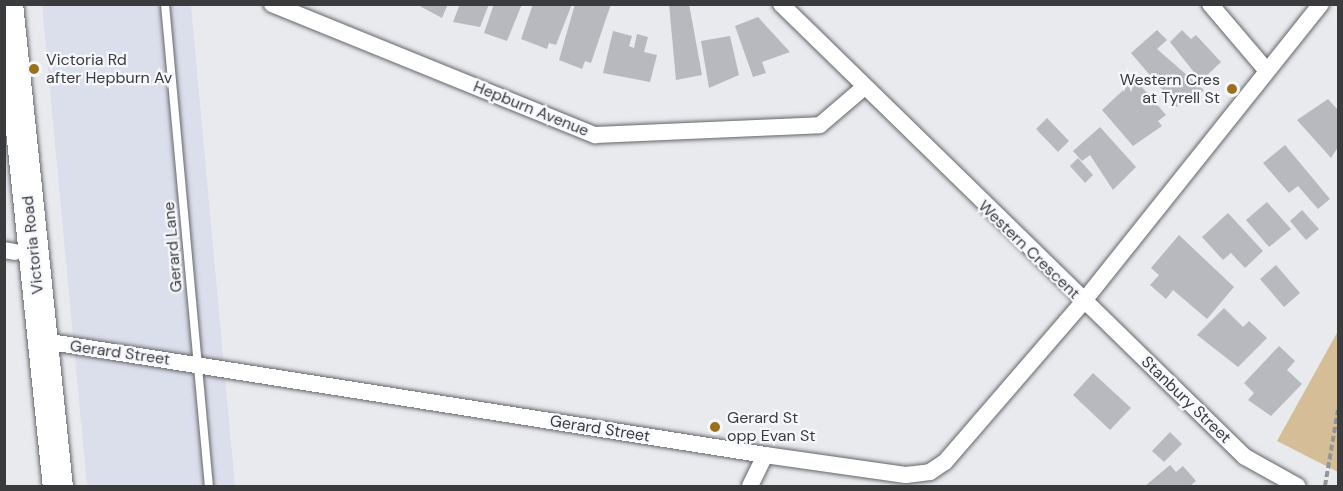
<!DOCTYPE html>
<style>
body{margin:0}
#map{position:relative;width:1343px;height:491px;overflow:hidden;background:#e8eaee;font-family:"DM Sans",sans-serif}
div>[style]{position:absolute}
.built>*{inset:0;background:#dbdfeb}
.green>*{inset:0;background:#d4bd97}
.building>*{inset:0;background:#b7b9be}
.path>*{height:4px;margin-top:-2px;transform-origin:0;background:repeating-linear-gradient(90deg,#939597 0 6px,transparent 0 9px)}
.roads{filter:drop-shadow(0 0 2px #64666a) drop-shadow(0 0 2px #64666a)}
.lane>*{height:8px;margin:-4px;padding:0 4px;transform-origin:4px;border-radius:4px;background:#fff}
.street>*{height:16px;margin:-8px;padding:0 8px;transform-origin:8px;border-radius:8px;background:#fff}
.highway>*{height:30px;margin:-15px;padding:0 15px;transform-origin:15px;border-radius:15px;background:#fff}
.dots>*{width:16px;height:16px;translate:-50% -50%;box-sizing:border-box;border:3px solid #f5f7fc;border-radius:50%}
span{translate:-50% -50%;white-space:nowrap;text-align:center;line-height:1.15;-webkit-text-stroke:4.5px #f5f7fc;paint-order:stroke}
.poi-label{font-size:16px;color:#3a3b3c}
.left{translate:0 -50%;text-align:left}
.right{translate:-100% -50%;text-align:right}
.street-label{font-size:16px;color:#3a3b3c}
.frame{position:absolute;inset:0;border:6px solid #3a3b3c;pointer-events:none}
</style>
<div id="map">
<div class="built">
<i style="clip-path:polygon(42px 5px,191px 5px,235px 486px,87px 486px)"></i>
</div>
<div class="green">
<i style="clip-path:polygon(1338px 331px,1338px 472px,1277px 441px)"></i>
</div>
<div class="building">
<i style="clip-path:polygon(416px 4px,448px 4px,442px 18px)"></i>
<i style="clip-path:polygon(460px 4px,489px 4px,480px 27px,453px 22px)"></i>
<i style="clip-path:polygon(494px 4px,522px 4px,507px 41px,484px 33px)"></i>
<i style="clip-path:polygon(533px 4px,572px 4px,556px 45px,549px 43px,547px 49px,521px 39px)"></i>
<i style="clip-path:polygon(575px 4px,611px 4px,591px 63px,585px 61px,582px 69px,559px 60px)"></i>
<i style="clip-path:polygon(669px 4px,689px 4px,702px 75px,676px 80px)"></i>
<i style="clip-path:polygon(758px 17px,790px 52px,762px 62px,766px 73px,753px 77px,735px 26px)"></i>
<i style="clip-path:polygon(1157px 30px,1167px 40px,1157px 49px,1204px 90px,1188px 104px,1184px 100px,1177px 107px,1131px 53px)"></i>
<i style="clip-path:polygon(1182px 30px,1191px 39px,1196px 35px,1221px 62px,1201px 81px,1170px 42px)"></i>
<i style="clip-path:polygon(613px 31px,632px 36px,629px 46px,634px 48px,637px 34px,648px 37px,644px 52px,657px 55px,650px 82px,603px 73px)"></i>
<i style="clip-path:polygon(730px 36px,739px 75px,709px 88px,701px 41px)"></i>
<i style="clip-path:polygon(1135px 79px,1166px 115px,1158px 121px,1162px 126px,1133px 146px,1102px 110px)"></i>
<i style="clip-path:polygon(1328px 99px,1338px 110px,1338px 147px,1331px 158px,1297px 120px)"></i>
<i style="clip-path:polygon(1047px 118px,1069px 141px,1058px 152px,1036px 129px)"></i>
<i style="clip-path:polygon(1100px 127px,1136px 167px,1113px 190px,1090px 155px,1082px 161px,1073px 151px)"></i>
<i style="clip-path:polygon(1285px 145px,1330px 199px,1318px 209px,1298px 186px,1289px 193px,1263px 163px)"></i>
<i style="clip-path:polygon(1078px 158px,1093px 175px,1085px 183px,1070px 166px)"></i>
<i style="clip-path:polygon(1267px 202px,1291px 229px,1269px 247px,1246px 220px)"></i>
<i style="clip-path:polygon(1302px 210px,1319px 229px,1306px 240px,1290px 221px)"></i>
<i style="clip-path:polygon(1228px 213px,1263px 251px,1245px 268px,1231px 253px,1223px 260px,1202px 237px)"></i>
<i style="clip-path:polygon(1179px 235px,1234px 287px,1207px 319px,1173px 290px,1166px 299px,1150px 285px,1159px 275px,1151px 268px)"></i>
<i style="clip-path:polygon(1276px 265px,1300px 293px,1284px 307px,1260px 279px)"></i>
<i style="clip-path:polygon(1224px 308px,1243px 327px,1249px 321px,1267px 338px,1238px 367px,1197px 335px)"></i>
<i style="clip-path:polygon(1279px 346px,1295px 361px,1287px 370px,1302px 384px,1271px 416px,1248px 400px,1254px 393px,1244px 383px)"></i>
<i style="clip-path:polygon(1093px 373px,1131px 408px,1110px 430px,1073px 395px)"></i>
<i style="clip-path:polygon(1170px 432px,1182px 444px,1164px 462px,1152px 451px)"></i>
<i style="clip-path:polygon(1170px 465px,1176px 472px,1183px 466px,1196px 481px,1190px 486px,1145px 486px)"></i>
</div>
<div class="path">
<i style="left:1325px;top:486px;width:77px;rotate:-80.3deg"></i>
</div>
<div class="roads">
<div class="lane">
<i style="left:165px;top:4px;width:484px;rotate:84.8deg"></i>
</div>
<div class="street">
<i style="left:272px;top:4px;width:349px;rotate:22.1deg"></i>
<i style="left:595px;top:135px;width:225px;rotate:-2.5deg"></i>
<i style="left:820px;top:125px;width:55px;rotate:-40.6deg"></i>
<i style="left:781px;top:4px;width:648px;rotate:44.31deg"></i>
<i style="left:1245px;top:457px;width:60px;rotate:29.1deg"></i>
<i style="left:1210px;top:4px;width:88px;rotate:49.6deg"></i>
<i style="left:4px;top:250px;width:11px;rotate:10deg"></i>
<i style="left:44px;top:341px;width:730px;rotate:8.98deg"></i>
<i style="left:765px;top:455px;width:142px;rotate:8.1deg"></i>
<i style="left:906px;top:475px;width:24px;rotate:-7deg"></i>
<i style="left:930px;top:472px;width:18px;rotate:-34deg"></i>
<i style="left:945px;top:462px;width:211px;rotate:-49.2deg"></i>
<i style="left:1083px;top:302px;width:381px;rotate:-51.4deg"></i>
<i style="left:750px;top:486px;width:34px;rotate:-64deg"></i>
</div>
<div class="highway">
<i style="left:8px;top:4px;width:485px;rotate:84.1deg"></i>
</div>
</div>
<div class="dots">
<i style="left:34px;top:69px;background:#9a701d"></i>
<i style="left:1232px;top:89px;background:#9a701d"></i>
<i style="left:715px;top:427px;background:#9a701d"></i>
</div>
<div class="poi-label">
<span class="left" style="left:46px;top:69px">Victoria Rd<br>after Hepburn Av</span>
<span class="right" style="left:1220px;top:89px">Western Cres<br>at Tyrell St</span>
<span class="left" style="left:727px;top:427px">Gerard St<br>opp Evan St</span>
</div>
<div class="street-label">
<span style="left:531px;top:109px;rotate:22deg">Hepburn Avenue</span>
<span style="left:33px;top:245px;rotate:-96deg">Victoria Road</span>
<span style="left:173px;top:247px;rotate:-95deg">Gerard Lane</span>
<span style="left:1029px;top:250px;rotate:44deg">Western Crescent</span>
<span style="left:120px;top:353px;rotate:8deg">Gerard Street</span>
<span style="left:1186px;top:400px;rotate:44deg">Stanbury Street</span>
<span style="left:600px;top:429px;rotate:9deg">Gerard Street</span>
</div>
<div class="frame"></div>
</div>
